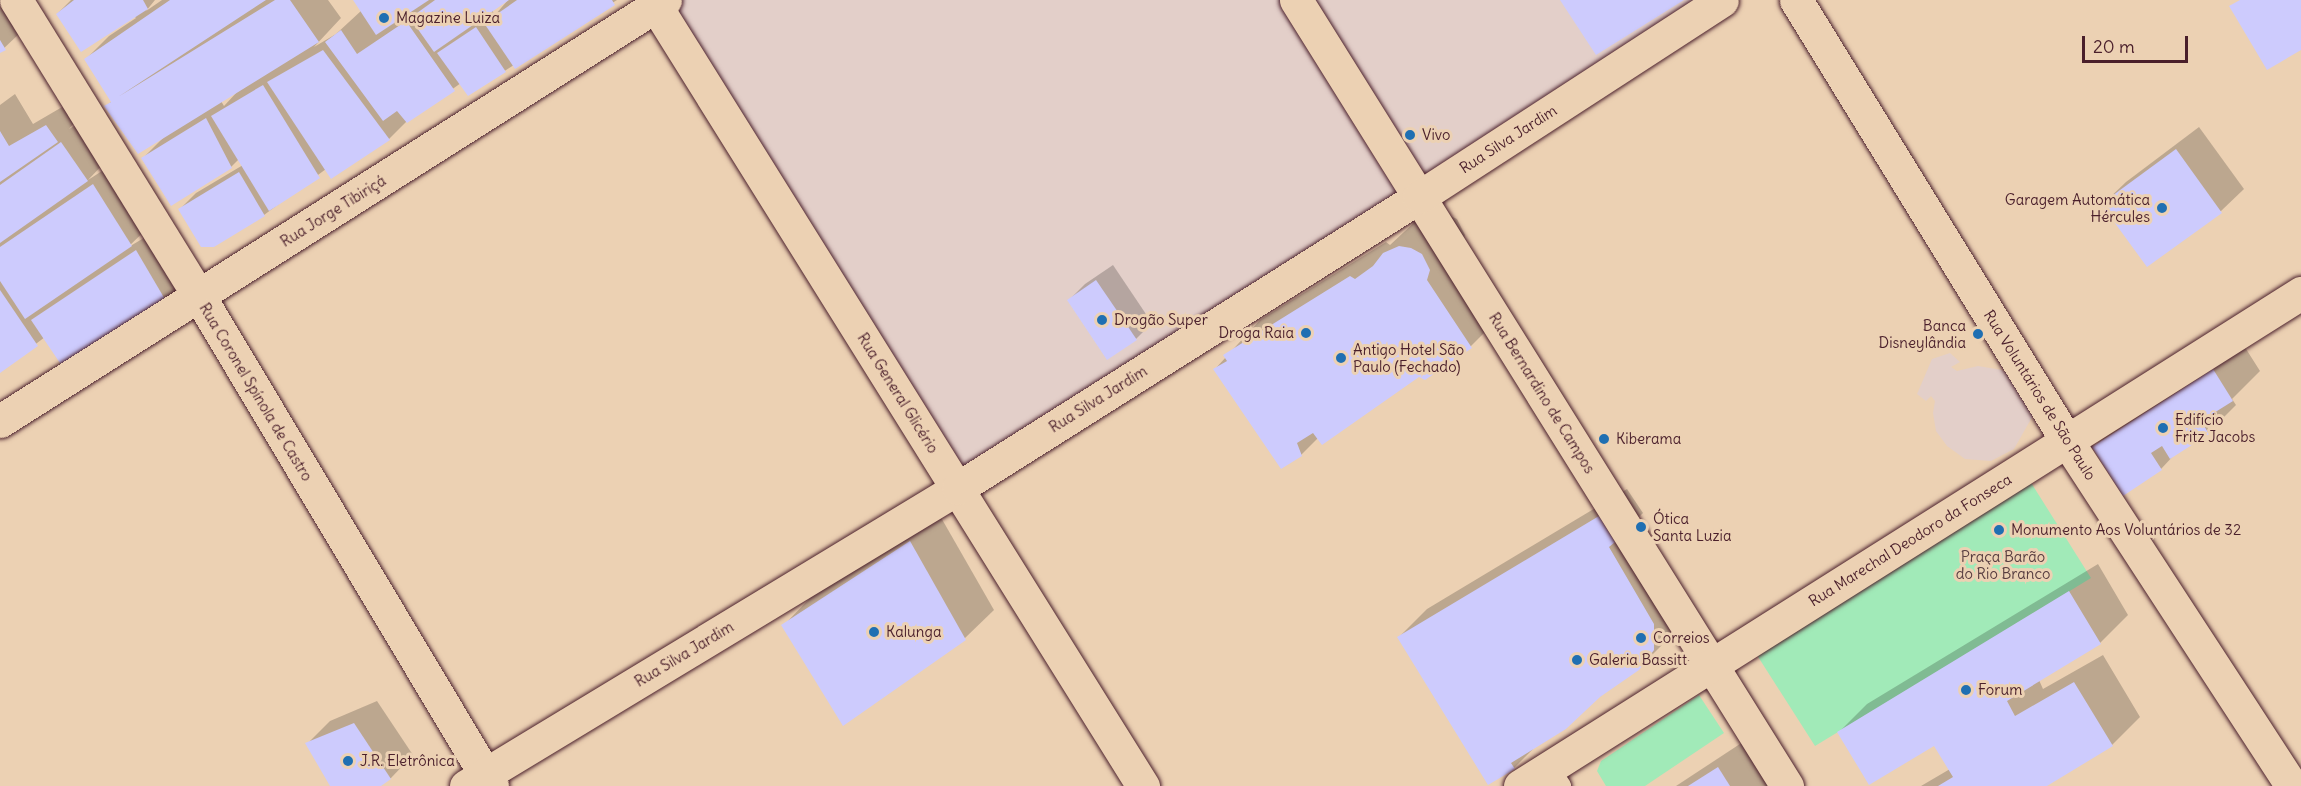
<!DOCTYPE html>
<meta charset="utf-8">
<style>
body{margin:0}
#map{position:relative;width:2301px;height:786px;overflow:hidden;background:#ecd1b3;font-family:Delius,sans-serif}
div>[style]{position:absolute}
.built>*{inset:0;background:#e3cfc9}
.green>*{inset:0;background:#a1eab8}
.shadow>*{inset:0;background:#0003}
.building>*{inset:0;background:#cdcbfd}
.roads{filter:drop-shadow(0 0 2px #4a1f2b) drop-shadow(0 0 2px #4a1f2b)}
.service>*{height:20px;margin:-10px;padding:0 10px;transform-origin:10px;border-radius:10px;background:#ecd1b3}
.minor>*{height:33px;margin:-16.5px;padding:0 16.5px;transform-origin:16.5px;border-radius:16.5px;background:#ecd1b3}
.dots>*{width:16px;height:16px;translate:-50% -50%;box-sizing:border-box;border:3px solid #ecd1b3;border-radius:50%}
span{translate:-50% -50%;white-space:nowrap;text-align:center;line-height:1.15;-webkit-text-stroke:6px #ecd1b3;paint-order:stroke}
.poi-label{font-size:15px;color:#4a1f2b}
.left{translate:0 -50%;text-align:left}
.right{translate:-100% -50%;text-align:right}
.street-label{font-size:15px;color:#4a1f2b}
.park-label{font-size:15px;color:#573d40}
.scale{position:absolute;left:2082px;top:36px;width:106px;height:27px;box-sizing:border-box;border:3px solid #4a1f2b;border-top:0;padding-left:8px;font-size:18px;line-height:21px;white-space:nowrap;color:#4a1f2b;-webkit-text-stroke:4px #ecd1b3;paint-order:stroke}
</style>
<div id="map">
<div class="built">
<i style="clip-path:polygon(664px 0,1713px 0,961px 472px)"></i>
<i style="clip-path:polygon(1950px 353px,1960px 362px,1951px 367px,1957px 371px,1978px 366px,2002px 370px,2018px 382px,2035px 412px,2014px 449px,1991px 461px,1965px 459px,1947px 446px,1936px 431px,1933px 413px,1935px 401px,1931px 396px,1926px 401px,1917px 394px,1932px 359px)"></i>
</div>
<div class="green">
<i style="clip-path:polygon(2030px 481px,2091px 578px,1815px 746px,1755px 652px)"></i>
<i style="clip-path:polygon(1699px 695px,1724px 733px,1645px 786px,1606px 786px,1597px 771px,1601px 761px)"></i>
</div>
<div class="shadow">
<i style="clip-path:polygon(0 0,21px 32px,0 52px)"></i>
<i style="clip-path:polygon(evenodd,71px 0,155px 0,146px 11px,162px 0,328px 0,341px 18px,314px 47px,336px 34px,362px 10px,355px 0,506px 0,492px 10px,495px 15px,508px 0,617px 0,468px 94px,461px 83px,406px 122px,389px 139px,326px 169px,264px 215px,180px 209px,196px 193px,243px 165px,239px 159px,231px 167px,143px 158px,163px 138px,106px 106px,112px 101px,86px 59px,109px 36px,136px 18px,134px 16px,57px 14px,71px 0,237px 92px,224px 106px,221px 101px,237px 92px)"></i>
<i style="clip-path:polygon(15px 94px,33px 124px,69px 103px,79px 118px,69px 129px,84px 120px,110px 157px,88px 180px,116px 162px,154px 222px,127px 248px,159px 229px,189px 278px,163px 309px,45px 337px,0 371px,0 105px)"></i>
<i style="clip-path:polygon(2199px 127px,2244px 189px,2221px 211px,2103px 204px,2126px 182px)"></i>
<i style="clip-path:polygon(1446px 214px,1457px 219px,1465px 235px,1462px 244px,1506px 311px,1471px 346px,1424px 378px,1419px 375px,1318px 438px,1301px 455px,1215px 369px,1260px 320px,1386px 242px,1390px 245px,1419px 218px)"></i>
<i style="clip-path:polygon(1113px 265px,1152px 323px,1136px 339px,1069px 300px,1085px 284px)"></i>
<i style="clip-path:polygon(2241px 341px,2260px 371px,2232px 399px,2236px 405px,2208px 433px,2176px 453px,2161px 469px,2094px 447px,2122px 418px)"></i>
<i style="clip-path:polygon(1627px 489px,1643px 513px,1637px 519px,1676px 631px,1647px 660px,1536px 746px,1514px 768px,1399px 637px,1427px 609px)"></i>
<i style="clip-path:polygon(939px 514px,994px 610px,965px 638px,843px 724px,783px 626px,811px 597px)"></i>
<i style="clip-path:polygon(2098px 564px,2128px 615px,2100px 643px,2039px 680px,2043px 689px,2103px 655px,2140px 717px,2112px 745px,2044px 786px,1921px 786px,1950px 769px,1934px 743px,1839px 732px,1867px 704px)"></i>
<i style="clip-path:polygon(377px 701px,413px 755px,391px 778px,378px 786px,332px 786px,307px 744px,330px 721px)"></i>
<i style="clip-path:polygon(1746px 740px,1777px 786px,1676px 786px)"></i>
</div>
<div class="building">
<i style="clip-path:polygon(74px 0,143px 0,148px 9px,81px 52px,56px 14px)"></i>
<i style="clip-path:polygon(170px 0,266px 0,118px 97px,275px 0,290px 0,319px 42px,138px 154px,104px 106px,111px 102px,84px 59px)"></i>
<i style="clip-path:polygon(353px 0,429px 0,376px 35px)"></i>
<i style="clip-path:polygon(435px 0,509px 0,434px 52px,410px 18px)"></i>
<i style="clip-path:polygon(517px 0,612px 0,615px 5px,515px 69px,484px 23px)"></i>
<i style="clip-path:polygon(1560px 0,1684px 0,1596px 55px)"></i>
<i style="clip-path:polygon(2240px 0,2301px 0,2301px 50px,2267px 70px,2229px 6px)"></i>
<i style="clip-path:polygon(406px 21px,455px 91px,407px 123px,397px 111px,383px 121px,325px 42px,341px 30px,357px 54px)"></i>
<i style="clip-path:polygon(476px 27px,506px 72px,468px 96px,437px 53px)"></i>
<i style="clip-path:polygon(0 40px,6px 50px,0 53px)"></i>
<i style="clip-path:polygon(323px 50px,390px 140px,331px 179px,267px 82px)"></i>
<i style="clip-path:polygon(263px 85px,320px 178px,269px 211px,211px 116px)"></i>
<i style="clip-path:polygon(206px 118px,232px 168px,171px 206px,141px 158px)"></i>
<i style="clip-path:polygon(46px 125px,58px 142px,0 182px,0 131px,9px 146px)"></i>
<i style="clip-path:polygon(61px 142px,88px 181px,0 243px,0 185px)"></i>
<i style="clip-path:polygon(2176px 149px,2222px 213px,2147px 267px,2101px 204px)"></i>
<i style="clip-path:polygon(239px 172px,265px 216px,214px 247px,201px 247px,178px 209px)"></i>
<i style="clip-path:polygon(93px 184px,132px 246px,25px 319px,0 281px,0 247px)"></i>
<i style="clip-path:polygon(1399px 246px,1411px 248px,1422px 254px,1430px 270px,1427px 280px,1472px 348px,1425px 380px,1419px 377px,1322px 445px,1313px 433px,1297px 443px,1302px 456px,1281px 469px,1213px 369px,1227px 361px,1223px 355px,1350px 276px,1355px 279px,1373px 266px,1383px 253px)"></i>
<i style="clip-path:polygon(136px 250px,166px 301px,66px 372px,31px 320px)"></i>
<i style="clip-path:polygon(1096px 280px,1137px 340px,1107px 360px,1067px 300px)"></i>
<i style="clip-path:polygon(0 290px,38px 346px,0 373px)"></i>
<i style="clip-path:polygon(2213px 369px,2233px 401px,2201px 421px,2209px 434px,2170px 459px,2162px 446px,2151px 453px,2162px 470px,2123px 496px,2092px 447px)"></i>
<i style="clip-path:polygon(1599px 516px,1615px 542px,1609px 547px,1654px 624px,1654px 650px,1639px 670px,1600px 697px,1566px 729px,1511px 763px,1515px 769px,1488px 785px,1397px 637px)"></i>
<i style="clip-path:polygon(910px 541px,966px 640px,843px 726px,781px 625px)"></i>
<i style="clip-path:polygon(2069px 591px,2101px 644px,2007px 701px,2015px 716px,2074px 682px,2113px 746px,2047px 786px,1938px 786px,1953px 777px,1934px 746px,1869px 785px,1837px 732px)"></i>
<i style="clip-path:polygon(354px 723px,391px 779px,381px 786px,330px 786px,305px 743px)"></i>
<i style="clip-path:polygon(1718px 767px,1730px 786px,1688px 786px)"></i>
</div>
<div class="roads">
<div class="service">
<i style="left:1549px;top:768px;width:22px;rotate:56deg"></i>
</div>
<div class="minor">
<i style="left:16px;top:0;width:348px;rotate:58.3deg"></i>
<i style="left:199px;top:296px;width:571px;rotate:59.12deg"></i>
<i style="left:652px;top:0;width:927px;rotate:58.01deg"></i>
<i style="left:1296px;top:0;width:927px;rotate:58.01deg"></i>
<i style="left:1796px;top:0;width:518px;rotate:58.43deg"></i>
<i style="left:2067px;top:441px;width:412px;rotate:56.9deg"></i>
<i style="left:0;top:421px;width:787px;rotate:-32.34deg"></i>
<i style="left:466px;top:786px;width:575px;rotate:-31.2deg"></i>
<i style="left:958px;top:488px;width:545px;rotate:-32.26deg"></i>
<i style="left:1419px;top:197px;width:361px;rotate:-33deg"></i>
<i style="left:1520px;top:786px;width:924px;rotate:-32.26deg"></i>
</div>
</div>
<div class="dots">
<i style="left:384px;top:18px;background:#1f6fb2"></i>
<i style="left:1410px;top:135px;background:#1f6fb2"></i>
<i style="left:2162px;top:208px;background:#1f6fb2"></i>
<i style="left:1102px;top:320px;background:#1f6fb2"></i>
<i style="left:1306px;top:333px;background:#1f6fb2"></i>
<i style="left:1978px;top:334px;background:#1f6fb2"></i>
<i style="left:1341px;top:358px;background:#1f6fb2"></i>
<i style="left:2163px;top:428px;background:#1f6fb2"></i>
<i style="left:1604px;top:439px;background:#1f6fb2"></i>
<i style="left:1641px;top:527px;background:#1f6fb2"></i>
<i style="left:1999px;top:530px;background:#1f6fb2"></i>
<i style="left:874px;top:632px;background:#1f6fb2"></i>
<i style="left:1641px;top:638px;background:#1f6fb2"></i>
<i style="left:1577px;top:660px;background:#1f6fb2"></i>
<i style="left:1966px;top:690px;background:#1f6fb2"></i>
<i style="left:348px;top:761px;background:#1f6fb2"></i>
</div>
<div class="poi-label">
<span class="left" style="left:396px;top:18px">Magazine Luiza</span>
<span class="left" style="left:1422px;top:135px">Vivo</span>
<span class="right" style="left:2150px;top:208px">Garagem Automática<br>Hércules</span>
<span class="left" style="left:1114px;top:320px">Drogão Super</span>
<span class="right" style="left:1966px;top:334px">Banca<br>Disneylândia</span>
<span class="right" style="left:1294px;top:333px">Droga Raia</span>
<span class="left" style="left:1353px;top:358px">Antigo Hotel São<br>Paulo (Fechado)</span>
<span class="left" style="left:2175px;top:428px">Edifício<br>Fritz Jacobs</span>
<span class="left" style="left:1616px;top:439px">Kiberama</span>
<span class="left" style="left:1653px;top:527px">Ótica<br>Santa Luzia</span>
<span class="left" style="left:2011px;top:530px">Monumento Aos Voluntários de 32</span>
<span class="left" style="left:886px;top:632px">Kalunga</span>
<span class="left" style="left:1653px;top:638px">Correios</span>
<span class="left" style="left:1589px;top:660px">Galeria Bassitt</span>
<span class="left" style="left:1978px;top:690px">Forum</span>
<span class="left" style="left:360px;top:761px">J.R. Eletrônica</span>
</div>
<div class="street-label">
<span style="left:1508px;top:139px;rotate:-33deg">Rua Silva Jardim</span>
<span style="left:333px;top:211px;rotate:-32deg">Rua Jorge Tibiriçá</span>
<span style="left:256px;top:392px;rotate:59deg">Rua Coronel Spínola de Castro</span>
<span style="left:898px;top:393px;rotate:58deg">Rua General Glicério</span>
<span style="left:1542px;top:393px;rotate:58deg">Rua Bernardino de Campos</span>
<span style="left:2040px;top:395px;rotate:58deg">Rua Voluntários de São Paulo</span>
<span style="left:1098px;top:399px;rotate:-32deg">Rua Silva Jardim</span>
<span style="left:1910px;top:540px;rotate:-32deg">Rua Marechal Deodoro da Fonseca</span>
<span style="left:684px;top:654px;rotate:-31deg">Rua Silva Jardim</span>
</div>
<div class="park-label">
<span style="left:2003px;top:565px">Praça Barão<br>do Rio Branco</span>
</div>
<div class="scale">20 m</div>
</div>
